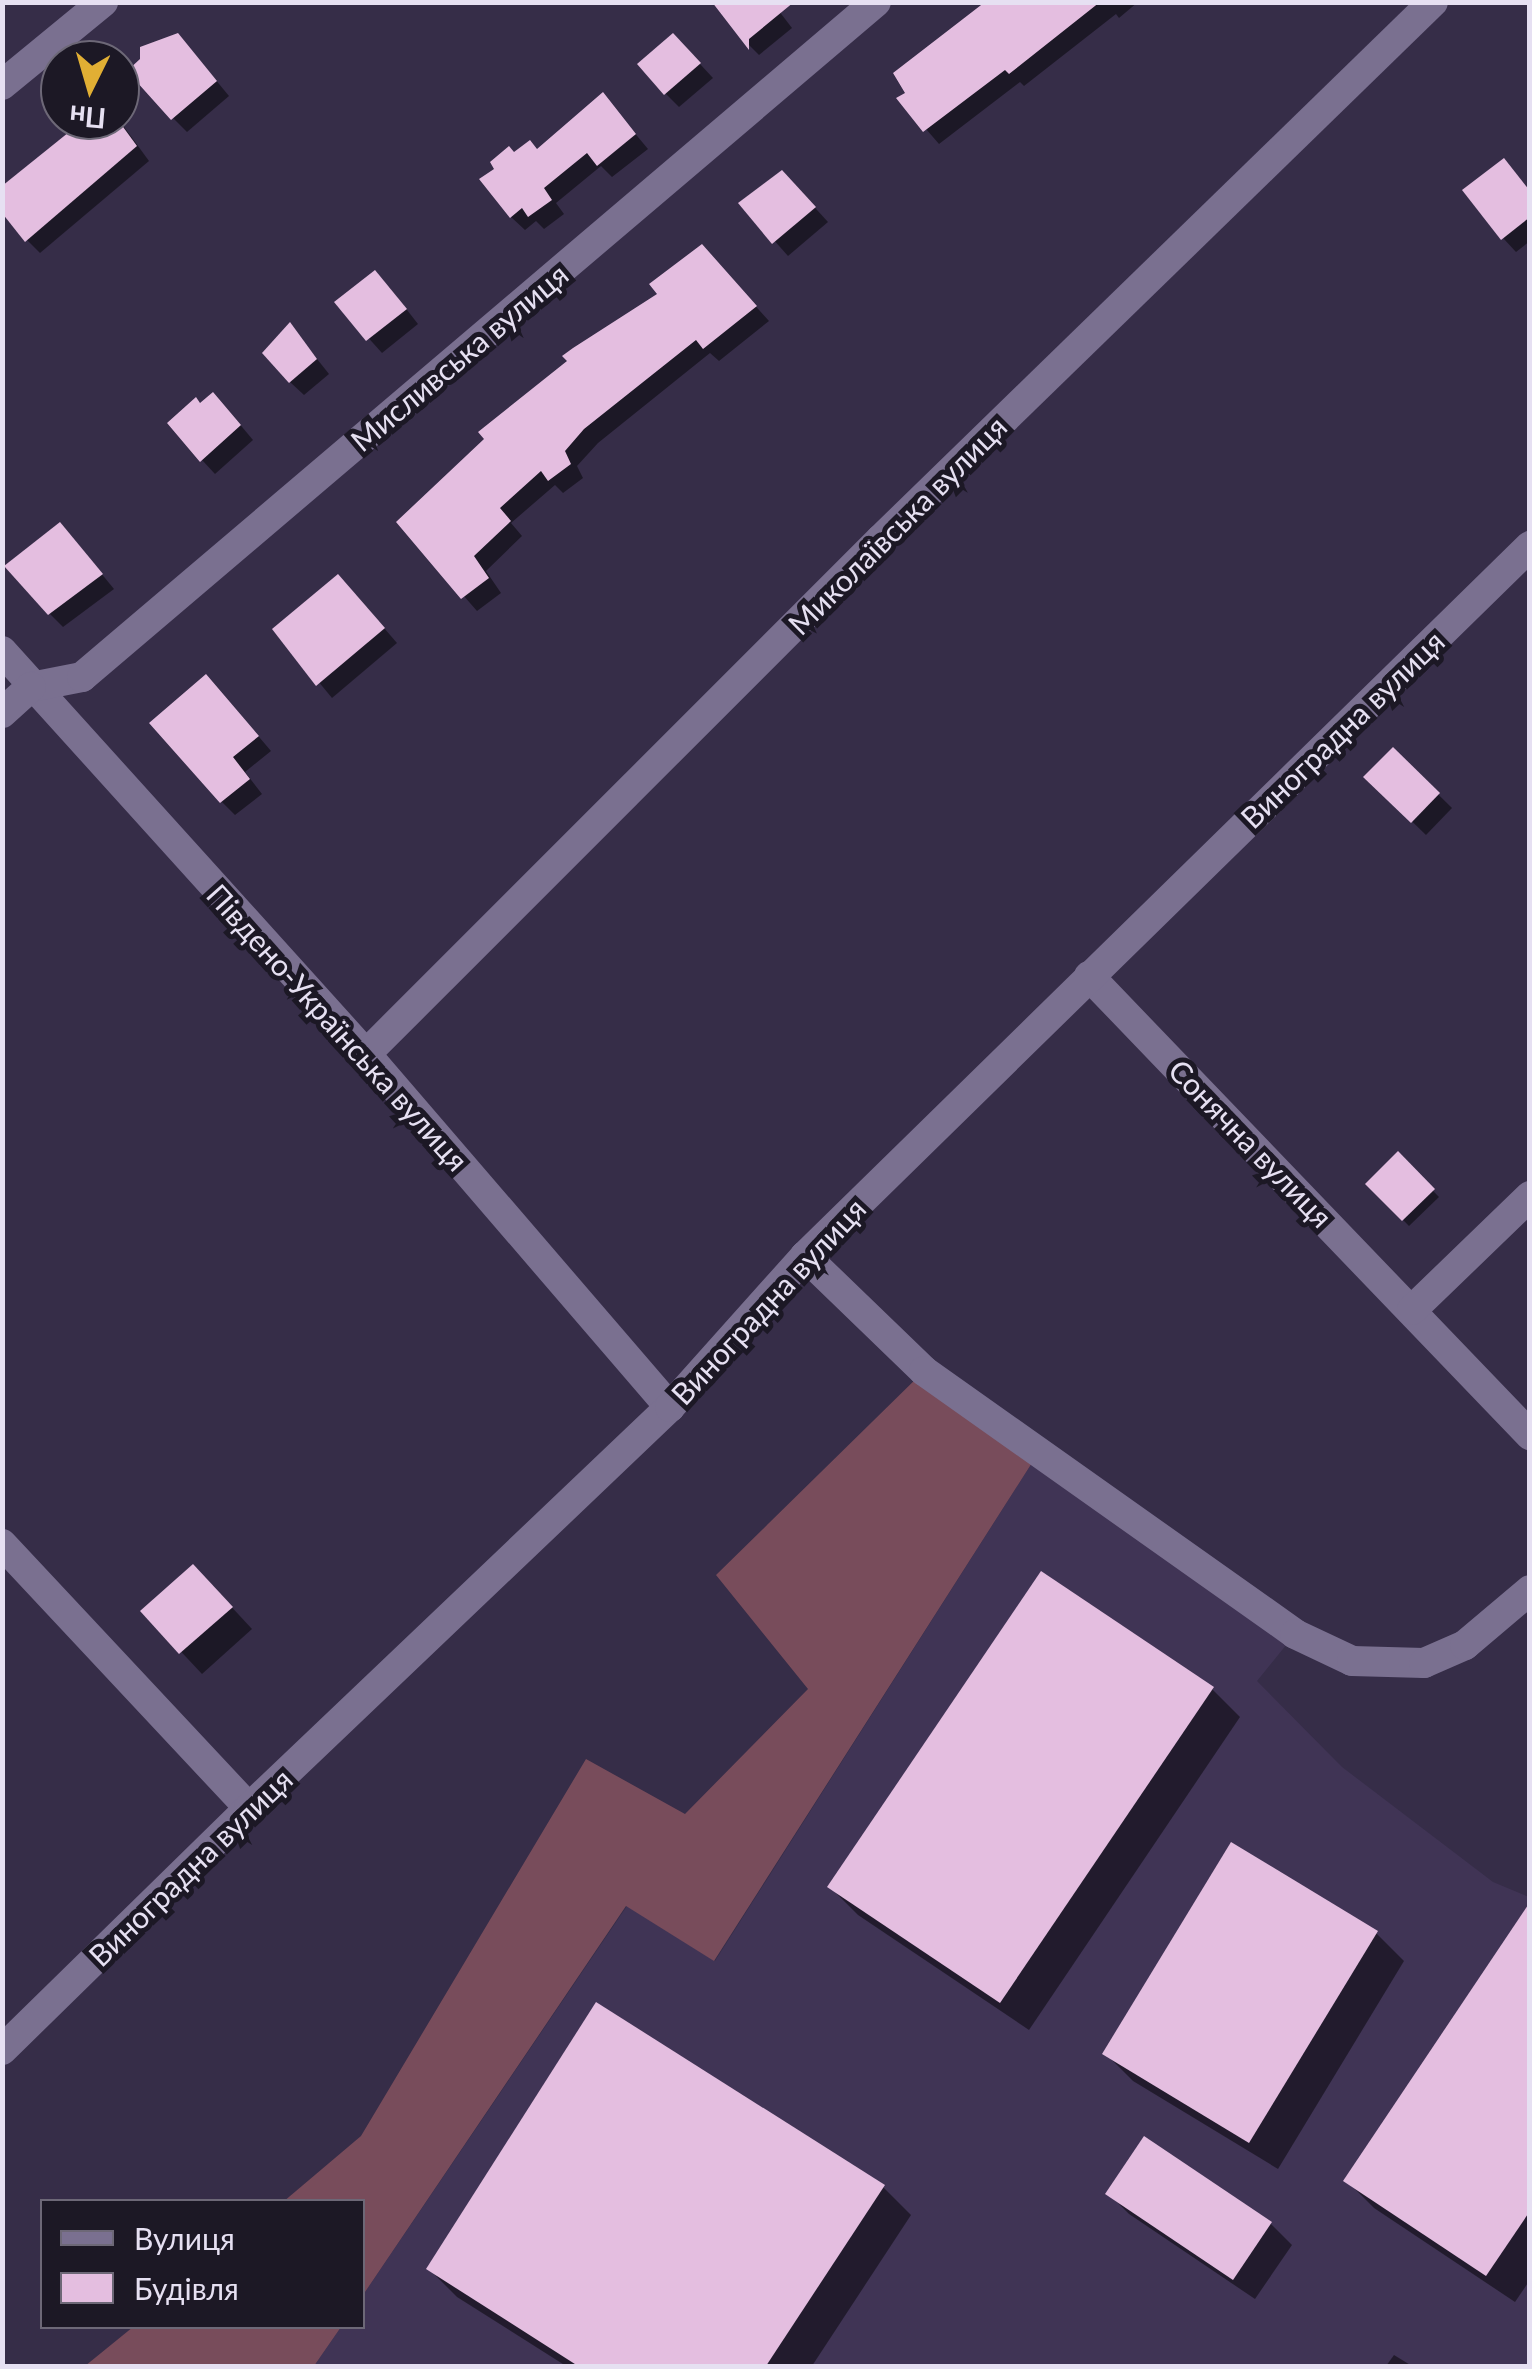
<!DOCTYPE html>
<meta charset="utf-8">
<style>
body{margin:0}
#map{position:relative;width:1532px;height:2369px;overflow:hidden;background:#362d48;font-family:Lato,sans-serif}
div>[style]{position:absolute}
.built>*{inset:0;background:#403455}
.forest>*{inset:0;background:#784c5b}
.shadow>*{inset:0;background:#0007}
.building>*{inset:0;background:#e4bee0}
.minor>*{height:30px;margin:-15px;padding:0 15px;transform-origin:15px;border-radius:15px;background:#7a7090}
span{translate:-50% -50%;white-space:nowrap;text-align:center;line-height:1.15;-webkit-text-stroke:10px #1c1825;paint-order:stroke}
.street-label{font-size:30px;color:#e6e0f2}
.frame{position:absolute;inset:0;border:5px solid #e6e0f2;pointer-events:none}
.legend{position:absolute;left:40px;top:2199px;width:325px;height:130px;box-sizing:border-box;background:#1c1825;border:2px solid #6d6877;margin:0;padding:12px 18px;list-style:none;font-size:30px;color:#e6e0f2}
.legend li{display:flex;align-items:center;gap:20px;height:50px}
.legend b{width:50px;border:2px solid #6d6877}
.north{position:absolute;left:40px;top:40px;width:100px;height:100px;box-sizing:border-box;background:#1c1825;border:2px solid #6d6877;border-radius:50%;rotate:185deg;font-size:28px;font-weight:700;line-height:40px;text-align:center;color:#e6e0f2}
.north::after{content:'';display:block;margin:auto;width:35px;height:45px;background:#e1af34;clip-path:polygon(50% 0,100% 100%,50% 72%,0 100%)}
</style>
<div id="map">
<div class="built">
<i style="clip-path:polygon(1037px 1455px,1295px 1634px,1257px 1681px,1342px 1767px,1493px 1882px,1529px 1897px,1529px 2366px,314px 2366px,341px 2327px,362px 2326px,363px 2295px,627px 1906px,715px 1961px)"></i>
</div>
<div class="forest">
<i style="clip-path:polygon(924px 1371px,1037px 1455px,714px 1961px,626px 1906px,363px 2295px,362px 2202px,283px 2202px,361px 2136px,586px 1759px,685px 1814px,808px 1689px,716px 1575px)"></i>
<i style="clip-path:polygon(133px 2327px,133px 2326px,341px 2327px,314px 2366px,85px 2366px)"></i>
</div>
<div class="shadow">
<i style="clip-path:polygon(772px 2px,792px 28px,759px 55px,746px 42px)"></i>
<i style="clip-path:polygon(993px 2px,1138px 2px,1119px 18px,1116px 14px,1024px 86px,1020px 82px,939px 144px,900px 99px)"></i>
<i style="clip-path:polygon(191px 50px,229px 96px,187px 132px,173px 118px)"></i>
<i style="clip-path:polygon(687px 50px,713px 78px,679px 107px,665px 93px)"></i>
<i style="clip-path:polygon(603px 95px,648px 149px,612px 177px,601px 166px,556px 203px,564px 214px,544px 229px,536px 221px,525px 230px,511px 217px,514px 155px,538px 151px)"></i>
<i style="clip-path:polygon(88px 120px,119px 120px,149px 161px,40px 253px,27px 240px)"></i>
<i style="clip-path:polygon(796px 187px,828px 222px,788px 256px,741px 203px)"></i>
<i style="clip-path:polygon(1530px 191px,1530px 241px,1516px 252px,1503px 238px)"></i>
<i style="clip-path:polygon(715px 261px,769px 321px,719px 361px,710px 353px,598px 443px,577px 466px,583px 478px,563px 493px,555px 485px,511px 523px,522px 536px,486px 571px,501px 593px,477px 611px,399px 522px)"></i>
<i style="clip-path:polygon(389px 287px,418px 324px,382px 353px,337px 303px)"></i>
<i style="clip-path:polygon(290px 325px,329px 374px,304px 395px,290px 382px)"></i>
<i style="clip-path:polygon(201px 405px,227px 409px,253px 440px,215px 474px,202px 460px)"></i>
<i style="clip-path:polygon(73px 539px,114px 589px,63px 627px,50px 614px)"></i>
<i style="clip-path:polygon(352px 591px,397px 643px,332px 698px,275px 629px)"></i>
<i style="clip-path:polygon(220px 691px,271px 751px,245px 772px,262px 794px,235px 815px,221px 801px)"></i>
<i style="clip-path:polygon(1393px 750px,1452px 808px,1426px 835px,1366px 777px)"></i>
<i style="clip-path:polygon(1398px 1155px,1439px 1197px,1409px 1226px,1368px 1184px)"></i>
<i style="clip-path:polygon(214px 1588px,252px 1629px,202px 1674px,143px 1611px)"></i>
<i style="clip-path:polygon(1212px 1689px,1240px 1717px,1029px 2030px,858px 1915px,830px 1887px)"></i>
<i style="clip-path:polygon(1530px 1914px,1530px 2280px,1515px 2302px,1374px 2208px,1346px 2180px)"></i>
<i style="clip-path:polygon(1376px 1933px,1404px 1961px,1278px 2169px,1133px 2081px,1105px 2053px)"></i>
<i style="clip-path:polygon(883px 2187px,911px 2215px,812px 2366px,566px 2366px,457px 2297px,429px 2269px)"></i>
<i style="clip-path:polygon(1108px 2193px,1271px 2224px,1292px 2245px,1255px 2299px,1129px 2214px)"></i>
<i style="clip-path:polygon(1394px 2355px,1412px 2366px,1386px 2366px)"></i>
</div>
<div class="building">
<i style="clip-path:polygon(712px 2px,794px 2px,749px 39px,749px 50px)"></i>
<i style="clip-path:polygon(985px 2px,1100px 2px,1009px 74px,1005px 70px,923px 132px,896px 98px,905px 93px,893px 73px)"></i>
<i style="clip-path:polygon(178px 33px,217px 81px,171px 120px,127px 71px,140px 59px,140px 47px)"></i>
<i style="clip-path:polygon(673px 33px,701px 63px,664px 95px,637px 64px)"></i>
<i style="clip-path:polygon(603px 92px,636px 134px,597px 166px,587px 153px,544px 188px,552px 200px,528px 217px,522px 208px,510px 218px,479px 179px,494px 169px,490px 162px,509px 146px,514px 152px,530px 140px,537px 149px)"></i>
<i style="clip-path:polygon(84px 120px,118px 120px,137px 146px,25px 242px,2px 213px,2px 186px)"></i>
<i style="clip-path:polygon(1504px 158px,1530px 191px,1530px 217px,1501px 240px,1462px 190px)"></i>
<i style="clip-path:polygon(782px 170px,816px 207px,772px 244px,738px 203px)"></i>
<i style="clip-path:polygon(702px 244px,757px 306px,703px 349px,696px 340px,584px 429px,565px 451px,571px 464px,548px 481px,541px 471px,500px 508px,511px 521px,474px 556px,489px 578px,461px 599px,396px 522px,484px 439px,478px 432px,567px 361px,562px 356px,573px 348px,657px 294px,649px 284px)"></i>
<i style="clip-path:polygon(375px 270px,407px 309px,366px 341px,334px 302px)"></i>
<i style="clip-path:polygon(290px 322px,317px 359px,289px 383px,262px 353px)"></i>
<i style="clip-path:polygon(213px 392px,241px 425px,200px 462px,167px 423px,196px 397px,200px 403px)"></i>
<i style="clip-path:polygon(60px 522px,103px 574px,48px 615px,4px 566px)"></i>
<i style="clip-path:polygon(338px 574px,385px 628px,316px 686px,272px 629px)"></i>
<i style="clip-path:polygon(206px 674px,259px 736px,233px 757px,250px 779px,220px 803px,149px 723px)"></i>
<i style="clip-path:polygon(1393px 747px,1440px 793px,1411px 823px,1363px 777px)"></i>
<i style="clip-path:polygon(1398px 1151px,1435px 1189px,1402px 1221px,1365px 1184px)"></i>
<i style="clip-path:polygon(193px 1564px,233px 1607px,179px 1654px,140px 1611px)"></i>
<i style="clip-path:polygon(1041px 1571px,1214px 1687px,1000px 2003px,827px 1887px)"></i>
<i style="clip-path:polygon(1231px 1842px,1378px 1931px,1249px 2143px,1102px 2054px)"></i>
<i style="clip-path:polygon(1530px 1902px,1530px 2211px,1486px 2276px,1343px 2181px)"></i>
<i style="clip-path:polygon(596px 2002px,885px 2185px,766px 2366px,578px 2366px,426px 2269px)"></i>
<i style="clip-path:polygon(1144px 2136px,1272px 2222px,1233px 2280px,1105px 2194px)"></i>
</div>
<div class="minor">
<i style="left:2px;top:85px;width:131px;rotate:-39.4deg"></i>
<i style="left:2px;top:651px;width:543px;rotate:47.91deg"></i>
<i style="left:366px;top:1054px;width:466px;rotate:49.3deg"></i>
<i style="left:31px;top:687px;width:52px;rotate:-11.1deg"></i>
<i style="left:82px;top:677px;width:1042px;rotate:-40.37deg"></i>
<i style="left:2px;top:713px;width:39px;rotate:-42deg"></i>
<i style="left:1089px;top:976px;width:637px;rotate:46.15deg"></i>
<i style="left:366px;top:1054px;width:728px;rotate:-45deg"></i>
<i style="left:881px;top:539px;width:770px;rotate:-44.21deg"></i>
<i style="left:805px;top:1256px;width:165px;rotate:44deg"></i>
<i style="left:924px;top:1371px;width:455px;rotate:35.3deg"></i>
<i style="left:1295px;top:1634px;width:63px;rotate:25.3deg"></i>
<i style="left:1352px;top:1661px;width:72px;rotate:1.6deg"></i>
<i style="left:1424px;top:1663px;width:45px;rotate:-23.7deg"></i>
<i style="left:1465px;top:1645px;width:85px;rotate:-40.2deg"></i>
<i style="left:1412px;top:1310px;width:164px;rotate:-44deg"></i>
<i style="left:2px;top:1544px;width:362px;rotate:46.9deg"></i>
<i style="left:2px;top:2050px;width:346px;rotate:-44.4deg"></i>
<i style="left:249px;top:1808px;width:581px;rotate:-43.61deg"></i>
<i style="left:670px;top:1407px;width:203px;rotate:-48.2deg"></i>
<i style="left:805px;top:1256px;width:1015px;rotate:-44.4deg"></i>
</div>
<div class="street-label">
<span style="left:459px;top:357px;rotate:-40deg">Мисливська вулиця</span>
<span style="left:897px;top:525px;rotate:-45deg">Миколаївська вулиця</span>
<span style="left:1342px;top:729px;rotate:-44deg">Виноградна вулиця</span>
<span style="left:338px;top:1027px;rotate:48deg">Південо-Українська вулиця</span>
<span style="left:1251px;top:1143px;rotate:46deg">Сонячна вулиця</span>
<span style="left:768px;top:1301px;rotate:-47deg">Виноградна вулиця</span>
<span style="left:190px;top:1867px;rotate:-44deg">Виноградна вулиця</span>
</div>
<div class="frame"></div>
<ul class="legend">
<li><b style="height:12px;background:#7a7090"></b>Вулиця</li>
<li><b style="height:28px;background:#e4bee0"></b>Будівля</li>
</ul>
<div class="north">Пн</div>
</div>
